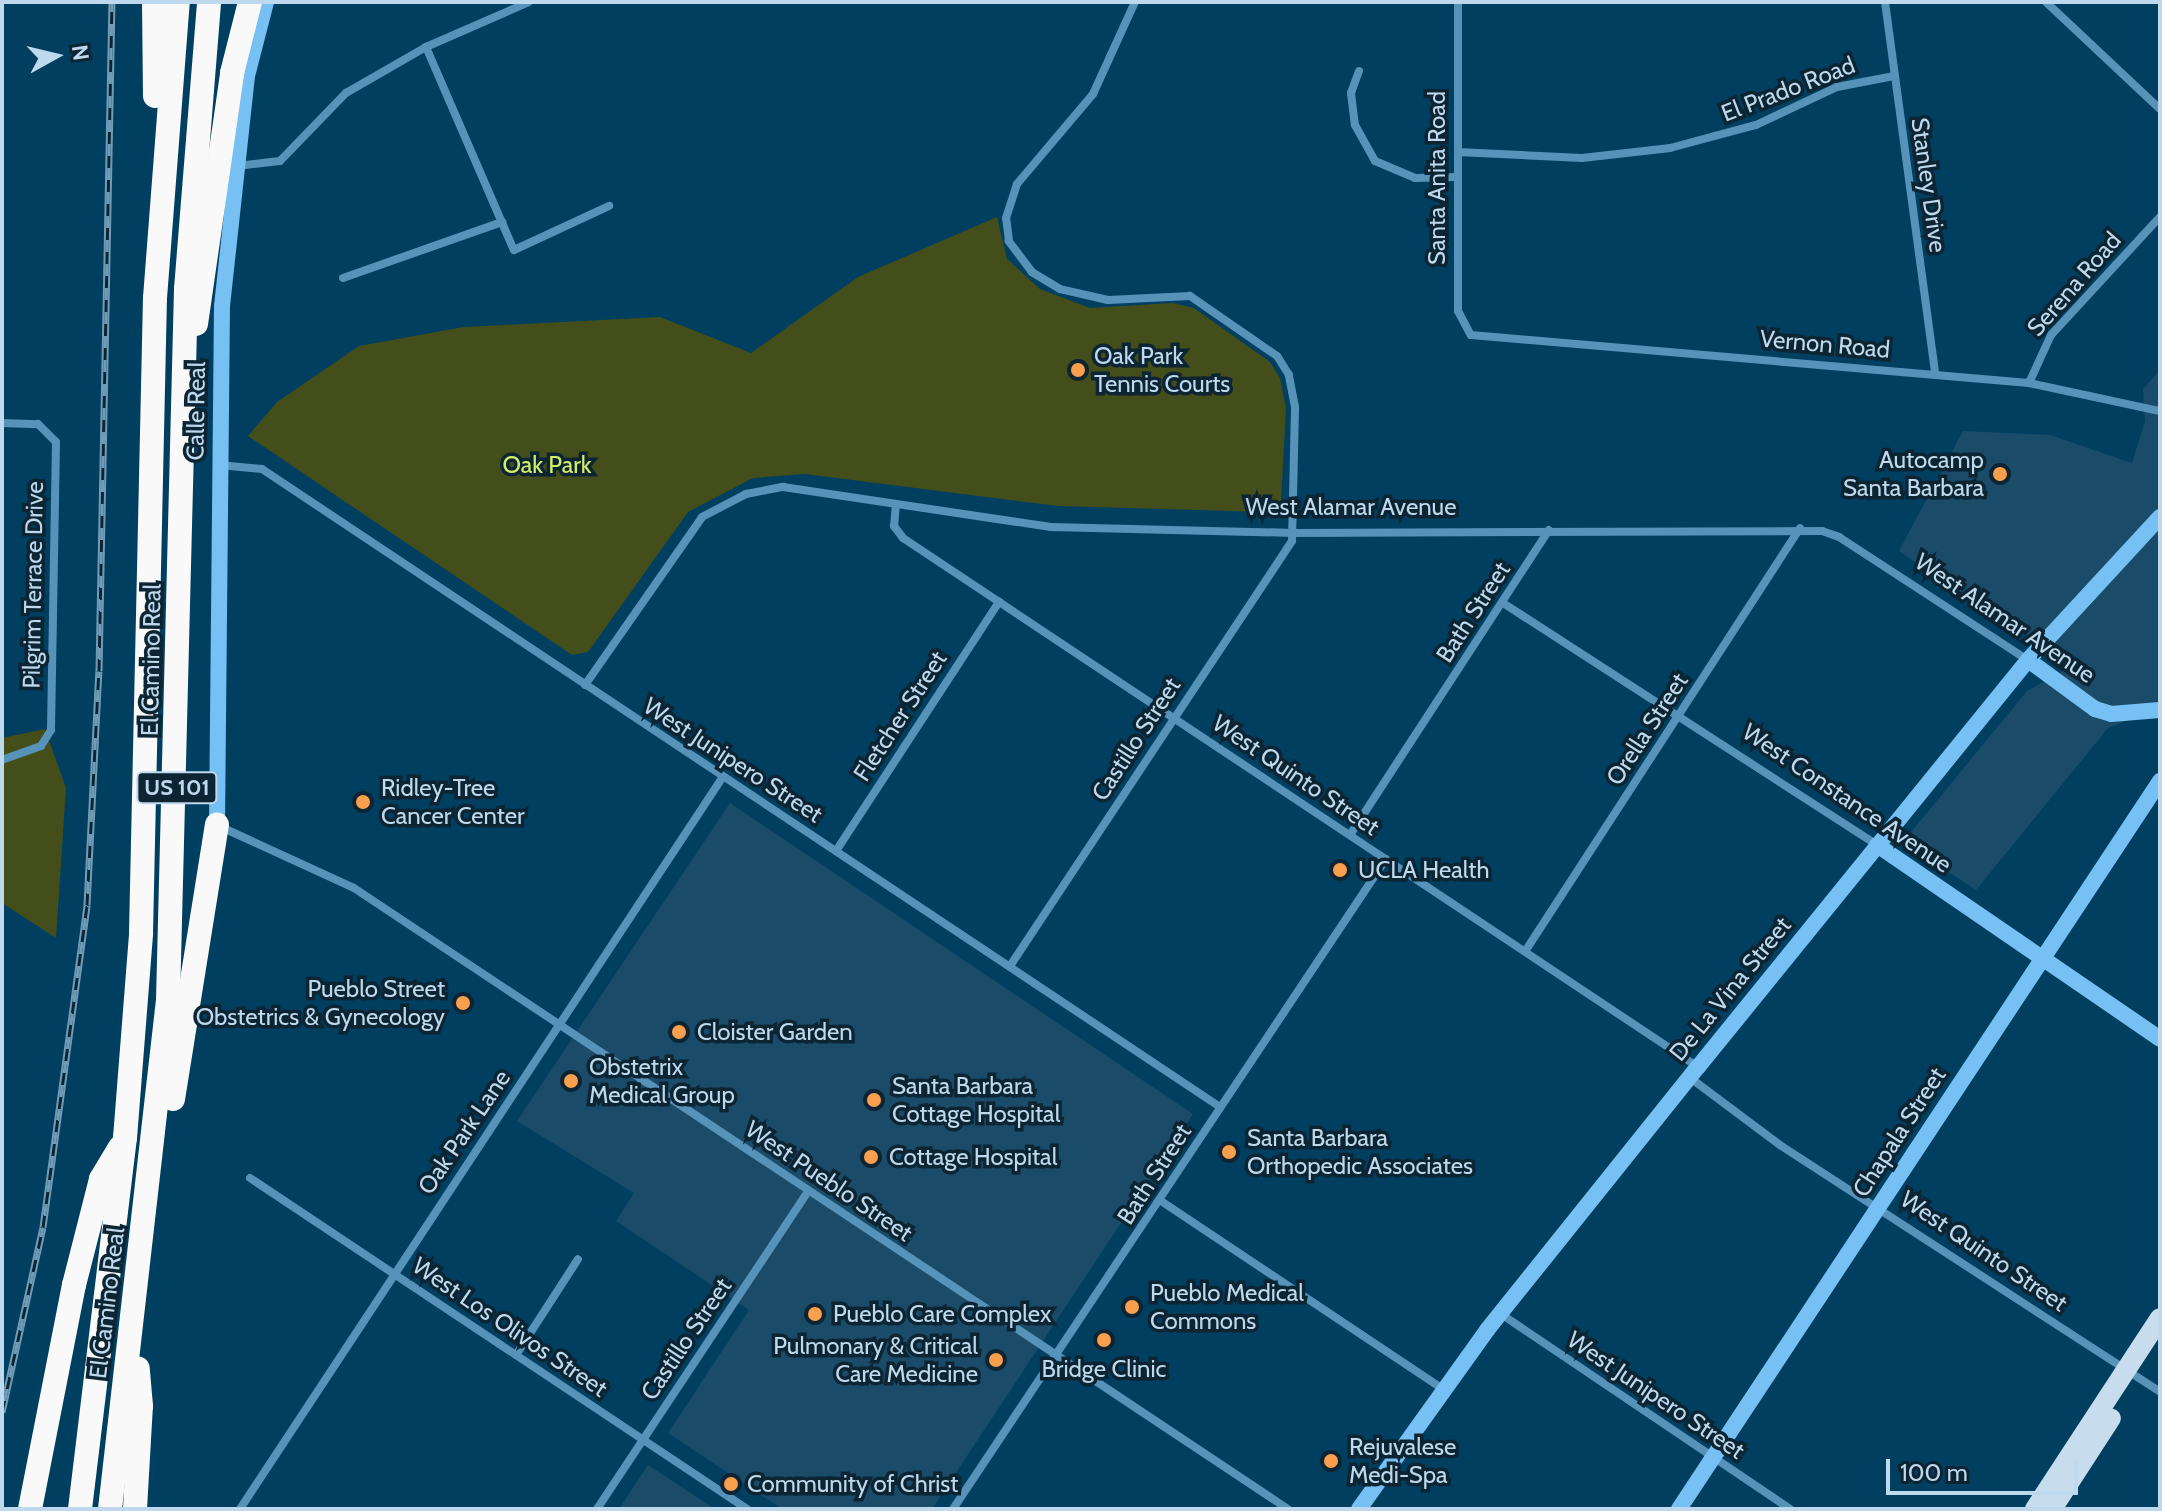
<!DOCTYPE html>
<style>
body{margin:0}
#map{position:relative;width:2162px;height:1511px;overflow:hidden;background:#003f60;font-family:Cabin,sans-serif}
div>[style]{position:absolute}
.built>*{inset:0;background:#1a4c6a}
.green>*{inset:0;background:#444e1a}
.street>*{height:8px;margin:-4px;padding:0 4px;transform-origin:4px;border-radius:4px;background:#5792b9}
.secondary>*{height:16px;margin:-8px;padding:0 8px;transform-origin:8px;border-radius:8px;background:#76c0f3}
.primary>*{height:20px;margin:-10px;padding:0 10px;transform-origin:10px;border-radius:10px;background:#c7dded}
.highway>*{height:24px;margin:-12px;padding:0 12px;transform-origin:12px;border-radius:12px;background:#f9f9f9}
.rail>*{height:7px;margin-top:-3.5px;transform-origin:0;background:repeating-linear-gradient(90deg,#0d2433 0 12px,#729bb5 0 24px);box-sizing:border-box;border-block:2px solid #729bb5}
.dots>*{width:22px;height:22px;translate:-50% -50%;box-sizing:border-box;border:4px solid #0d2433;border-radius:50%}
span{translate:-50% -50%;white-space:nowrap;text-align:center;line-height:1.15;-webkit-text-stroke:7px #0d2433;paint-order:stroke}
.shield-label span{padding:2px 6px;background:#0d2433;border:2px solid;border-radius:6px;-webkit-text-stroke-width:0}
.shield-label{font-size:22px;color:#bed9ed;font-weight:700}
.street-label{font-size:24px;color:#bed9ed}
.poi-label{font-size:24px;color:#bed9ed}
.left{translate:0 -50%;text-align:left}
.right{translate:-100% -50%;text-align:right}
.park-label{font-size:24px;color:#d2ee69}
.frame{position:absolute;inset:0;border:4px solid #bed9ed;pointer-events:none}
.north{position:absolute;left:16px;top:16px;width:80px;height:80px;-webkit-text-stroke:6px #0d2433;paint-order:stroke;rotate:82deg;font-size:22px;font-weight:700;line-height:32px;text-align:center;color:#bed9ed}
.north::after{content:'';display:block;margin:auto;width:28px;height:36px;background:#bed9ed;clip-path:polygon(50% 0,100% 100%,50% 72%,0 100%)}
.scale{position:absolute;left:1886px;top:1459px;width:192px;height:36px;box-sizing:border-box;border:4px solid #bed9ed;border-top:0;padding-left:10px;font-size:24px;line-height:28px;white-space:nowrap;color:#bed9ed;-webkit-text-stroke:6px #0d2433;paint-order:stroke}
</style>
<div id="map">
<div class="built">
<i style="clip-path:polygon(2160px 370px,2160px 708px,2108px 728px,1976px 890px,1903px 842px,2027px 691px,2070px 667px,2068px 651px,2020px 634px,1899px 551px,1963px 431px,2050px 435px,2132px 463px,2145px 421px,2143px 389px)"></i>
<i style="clip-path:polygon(730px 803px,1193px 1114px,932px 1509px,782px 1509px,668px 1433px,749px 1310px,616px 1221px,634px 1193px,517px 1121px)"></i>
<i style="clip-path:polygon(648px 1465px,715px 1509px,619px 1509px)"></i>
</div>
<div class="green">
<i style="clip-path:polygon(997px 217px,1007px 259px,1040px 289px,1090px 308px,1173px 303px,1194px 308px,1270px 362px,1280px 378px,1286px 408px,1281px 501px,1267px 512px,1058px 506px,805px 474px,753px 478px,688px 512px,588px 652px,572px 655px,248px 436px,277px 402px,359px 346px,464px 327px,660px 317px,751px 353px,858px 277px)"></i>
<i style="clip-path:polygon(45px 729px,66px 788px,56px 938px,2px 903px,2px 738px)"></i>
</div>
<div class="street">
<i style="left:1458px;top:2px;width:309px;rotate:90deg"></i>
<i style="left:1458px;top:311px;width:27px;rotate:62deg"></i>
<i style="left:1471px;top:335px;width:560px;rotate:4.92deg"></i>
<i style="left:2029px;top:383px;width:134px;rotate:12.1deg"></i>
<i style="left:1885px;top:2px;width:374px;rotate:82.3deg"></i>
<i style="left:2046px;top:2px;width:156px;rotate:43.2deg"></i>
<i style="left:426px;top:47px;width:221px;rotate:66.6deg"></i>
<i style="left:514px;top:250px;width:105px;rotate:-24.9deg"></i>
<i style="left:1359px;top:71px;width:23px;rotate:110deg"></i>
<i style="left:1351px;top:93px;width:32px;rotate:83deg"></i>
<i style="left:1355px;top:125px;width:41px;rotate:60.9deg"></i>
<i style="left:1375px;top:161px;width:43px;rotate:23deg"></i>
<i style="left:1415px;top:178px;width:42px;rotate:-1.4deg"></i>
<i style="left:1458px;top:152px;width:124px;rotate:2.8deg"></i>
<i style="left:1582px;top:158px;width:89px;rotate:-6.5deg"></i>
<i style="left:1670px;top:148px;width:89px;rotate:-15deg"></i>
<i style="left:1756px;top:125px;width:89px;rotate:-25.1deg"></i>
<i style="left:1837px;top:87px;width:58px;rotate:-10.9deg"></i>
<i style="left:237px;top:166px;width:43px;rotate:-6.6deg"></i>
<i style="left:280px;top:161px;width:95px;rotate:-45.9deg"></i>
<i style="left:346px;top:93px;width:92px;rotate:-29.9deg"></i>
<i style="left:426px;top:47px;width:112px;rotate:-23.6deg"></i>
<i style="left:343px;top:278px;width:169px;rotate:-19.4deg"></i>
<i style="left:2029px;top:383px;width:53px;rotate:-65.4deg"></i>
<i style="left:2051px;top:335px;width:161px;rotate:-47.3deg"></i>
<i style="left:2px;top:423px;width:36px;rotate:2deg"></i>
<i style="left:38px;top:424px;width:25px;rotate:45deg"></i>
<i style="left:56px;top:442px;width:288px;rotate:91deg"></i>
<i style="left:51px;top:730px;width:19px;rotate:122deg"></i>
<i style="left:41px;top:746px;width:41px;rotate:160.3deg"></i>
<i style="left:219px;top:465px;width:43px;rotate:5.3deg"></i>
<i style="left:262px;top:469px;width:1151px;rotate:33.66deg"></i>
<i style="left:896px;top:504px;width:22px;rotate:95deg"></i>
<i style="left:894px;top:526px;width:15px;rotate:53deg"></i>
<i style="left:903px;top:538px;width:955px;rotate:33.64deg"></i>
<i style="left:1503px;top:603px;width:445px;rotate:32.9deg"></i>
<i style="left:585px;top:685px;width:205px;rotate:-55.1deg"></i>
<i style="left:702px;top:517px;width:50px;rotate:-27.6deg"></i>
<i style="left:746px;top:494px;width:38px;rotate:-11deg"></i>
<i style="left:783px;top:487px;width:271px;rotate:8.5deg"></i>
<i style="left:1051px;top:527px;width:242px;rotate:1.4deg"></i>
<i style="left:1293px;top:533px;width:529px;rotate:-0.22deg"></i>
<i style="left:1822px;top:531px;width:18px;rotate:19deg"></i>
<i style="left:1839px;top:537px;width:225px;rotate:33.1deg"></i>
<i style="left:221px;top:827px;width:146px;rotate:24.6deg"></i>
<i style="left:354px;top:888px;width:1122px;rotate:33.62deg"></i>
<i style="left:1350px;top:835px;width:364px;rotate:-56.9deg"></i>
<i style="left:836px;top:851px;width:298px;rotate:-56.8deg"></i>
<i style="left:1526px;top:950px;width:503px;rotate:-57deg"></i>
<i style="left:1010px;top:966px;width:510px;rotate:-56.43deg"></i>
<i style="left:1292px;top:541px;width:134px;rotate:-88.7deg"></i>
<i style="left:1295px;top:407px;width:33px;rotate:-101deg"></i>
<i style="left:1289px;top:375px;width:22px;rotate:-122deg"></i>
<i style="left:1277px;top:356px;width:106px;rotate:-145.4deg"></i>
<i style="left:1190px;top:296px;width:82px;rotate:177.2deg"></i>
<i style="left:1108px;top:300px;width:49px;rotate:-167.1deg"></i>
<i style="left:1060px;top:289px;width:33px;rotate:-149deg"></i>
<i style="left:1032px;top:272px;width:39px;rotate:-127deg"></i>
<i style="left:1009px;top:241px;width:23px;rotate:-97deg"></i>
<i style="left:1006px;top:218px;width:36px;rotate:-72deg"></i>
<i style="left:1017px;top:184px;width:118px;rotate:-49.8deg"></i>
<i style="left:1093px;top:94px;width:101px;rotate:-65.5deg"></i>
<i style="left:1689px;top:1077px;width:114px;rotate:36.8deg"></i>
<i style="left:1780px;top:1145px;width:453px;rotate:33deg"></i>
<i style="left:250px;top:1178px;width:597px;rotate:33.66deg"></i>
<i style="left:1161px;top:1201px;width:339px;rotate:33.7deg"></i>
<i style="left:1501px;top:1314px;width:349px;rotate:34deg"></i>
<i style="left:516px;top:1355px;width:114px;rotate:-57.1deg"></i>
<i style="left:240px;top:1509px;width:876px;rotate:-56.6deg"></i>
<i style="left:597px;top:1509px;width:382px;rotate:-56.4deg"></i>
<i style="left:953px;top:1509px;width:781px;rotate:-56.33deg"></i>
</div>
<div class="secondary">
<i style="left:2028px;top:660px;width:83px;rotate:36.2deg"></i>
<i style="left:2095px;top:709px;width:17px;rotate:17deg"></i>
<i style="left:2111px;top:714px;width:49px;rotate:-4.7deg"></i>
<i style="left:217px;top:825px;width:519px;rotate:-89.45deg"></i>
<i style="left:222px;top:306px;width:231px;rotate:-83.8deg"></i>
<i style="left:247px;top:76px;width:76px;rotate:-75.6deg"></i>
<i style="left:1877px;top:845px;width:343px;rotate:34.4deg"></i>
<i style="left:1359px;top:1509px;width:220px;rotate:-54.4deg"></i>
<i style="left:1487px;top:1330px;width:337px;rotate:-51.3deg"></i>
<i style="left:1698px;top:1067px;width:524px;rotate:-50.96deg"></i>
<i style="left:2028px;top:660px;width:195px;rotate:-47.3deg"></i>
<i style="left:1679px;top:1509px;width:873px;rotate:-56.55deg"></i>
</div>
<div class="primary">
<i style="left:2035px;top:1509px;width:228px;rotate:-56.8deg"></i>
<i style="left:2052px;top:1509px;width:108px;rotate:-57deg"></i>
</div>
<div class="highway">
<i style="left:154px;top:2px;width:94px;rotate:89.4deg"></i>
<i style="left:196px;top:324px;width:254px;rotate:-81.8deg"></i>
<i style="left:232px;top:73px;width:73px;rotate:-75.8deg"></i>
<i style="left:173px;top:1099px;width:278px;rotate:-80.9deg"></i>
<i style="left:30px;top:1509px;width:228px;rotate:-78.9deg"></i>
<i style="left:74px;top:1285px;width:109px;rotate:-75.7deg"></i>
<i style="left:101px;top:1179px;width:37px;rotate:-59deg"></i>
<i style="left:80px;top:1509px;width:374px;rotate:-83.1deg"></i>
<i style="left:125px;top:1138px;width:206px;rotate:-85.5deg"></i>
<i style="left:141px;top:933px;width:635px;rotate:-88.74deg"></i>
<i style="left:155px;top:298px;width:297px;rotate:-85.6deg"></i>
<i style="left:110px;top:1509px;width:512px;rotate:-83.5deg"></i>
<i style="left:168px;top:1000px;width:711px;rotate:-88.55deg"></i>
<i style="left:186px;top:289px;width:288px;rotate:-85.4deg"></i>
<i style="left:135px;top:1509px;width:103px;rotate:-86.7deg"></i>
<i style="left:141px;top:1406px;width:38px;rotate:-95deg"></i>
</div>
<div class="rail">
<i style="left:2px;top:1412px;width:189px;rotate:-77.5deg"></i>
<i style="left:43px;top:1227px;width:325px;rotate:-82.2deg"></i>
<i style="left:87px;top:905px;width:234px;rotate:-87.1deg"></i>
<i style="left:99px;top:671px;width:669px;rotate:-88.89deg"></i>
</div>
<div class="dots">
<i style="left:1078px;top:370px;background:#fa9f4e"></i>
<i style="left:2000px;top:474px;background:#fa9f4e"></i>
<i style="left:363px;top:802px;background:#fa9f4e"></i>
<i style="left:1340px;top:870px;background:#fa9f4e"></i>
<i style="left:463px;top:1003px;background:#fa9f4e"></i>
<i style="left:679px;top:1032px;background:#fa9f4e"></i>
<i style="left:571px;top:1081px;background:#fa9f4e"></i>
<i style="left:874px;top:1100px;background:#fa9f4e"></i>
<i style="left:1229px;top:1152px;background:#fa9f4e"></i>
<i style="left:871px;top:1157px;background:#fa9f4e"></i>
<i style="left:1132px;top:1307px;background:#fa9f4e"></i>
<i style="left:815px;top:1314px;background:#fa9f4e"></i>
<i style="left:1104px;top:1340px;background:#fa9f4e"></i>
<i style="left:996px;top:1360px;background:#fa9f4e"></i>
<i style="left:1331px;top:1461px;background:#fa9f4e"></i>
<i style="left:731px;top:1484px;background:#fa9f4e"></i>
</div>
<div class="shield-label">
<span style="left:177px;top:788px">US 101</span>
</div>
<div class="street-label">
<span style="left:1788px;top:89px;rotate:-21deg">El Prado Road</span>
<span style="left:1437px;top:178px;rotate:-90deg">Santa Anita Road</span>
<span style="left:1929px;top:185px;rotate:82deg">Stanley Drive</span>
<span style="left:2074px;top:284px;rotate:-49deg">Serena Road</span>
<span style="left:1825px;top:344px;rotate:5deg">Vernon Road</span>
<span style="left:196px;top:411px;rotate:-89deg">Calle Real</span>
<span style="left:1351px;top:507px">West Alamar Avenue</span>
<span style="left:33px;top:585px;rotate:-89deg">Pilgrim Terrace Drive</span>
<span style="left:1473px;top:612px;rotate:-57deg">Bath Street</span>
<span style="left:2005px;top:618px;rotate:34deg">West Alamar Avenue</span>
<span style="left:151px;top:660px;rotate:-89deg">El Camino Real</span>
<span style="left:900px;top:716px;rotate:-57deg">Fletcher Street</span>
<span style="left:1647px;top:729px;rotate:-57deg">Orella Street</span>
<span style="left:1136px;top:739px;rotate:-57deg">Castillo Street</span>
<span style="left:733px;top:760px;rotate:33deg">West Junipero Street</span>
<span style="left:1296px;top:775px;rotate:34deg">West Quinto Street</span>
<span style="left:1847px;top:798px;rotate:34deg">West Constance Avenue</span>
<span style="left:1730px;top:989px;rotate:-51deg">De La Vina Street</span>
<span style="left:464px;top:1132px;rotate:-56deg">Oak Park Lane</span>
<span style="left:1899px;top:1132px;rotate:-57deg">Chapala Street</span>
<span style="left:1154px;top:1174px;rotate:-57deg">Bath Street</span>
<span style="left:829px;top:1181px;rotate:34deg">West Pueblo Street</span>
<span style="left:1984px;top:1251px;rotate:34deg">West Quinto Street</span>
<span style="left:107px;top:1303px;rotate:-83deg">El Camino Real</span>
<span style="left:510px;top:1327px;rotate:34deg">West Los Olivos Street</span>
<span style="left:686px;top:1339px;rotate:-56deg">Castillo Street</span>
<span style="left:1656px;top:1395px;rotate:34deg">West Junipero Street</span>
</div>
<div class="poi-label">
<span class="left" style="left:1094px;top:370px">Oak Park<br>Tennis Courts</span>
<span class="right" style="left:1984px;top:474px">Autocamp<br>Santa Barbara</span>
<span class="left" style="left:381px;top:802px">Ridley-Tree<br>Cancer Center</span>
<span class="left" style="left:1358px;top:870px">UCLA Health</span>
<span class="right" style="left:445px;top:1003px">Pueblo Street<br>Obstetrics &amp; Gynecology</span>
<span class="left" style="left:697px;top:1032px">Cloister Garden</span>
<span class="left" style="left:589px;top:1081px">Obstetrix<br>Medical Group</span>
<span class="left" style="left:892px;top:1100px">Santa Barbara<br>Cottage Hospital</span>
<span class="left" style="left:1247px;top:1152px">Santa Barbara<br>Orthopedic Associates</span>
<span class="left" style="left:889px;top:1157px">Cottage Hospital</span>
<span class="left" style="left:1150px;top:1307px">Pueblo Medical<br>Commons</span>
<span class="left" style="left:833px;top:1314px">Pueblo Care Complex</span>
<span class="right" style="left:978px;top:1360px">Pulmonary &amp; Critical<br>Care Medicine</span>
<span style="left:1104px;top:1369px">Bridge Clinic</span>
<span class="left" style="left:1349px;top:1461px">Rejuvalese<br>Medi-Spa</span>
<span class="left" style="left:747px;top:1484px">Community of Christ</span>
</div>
<div class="park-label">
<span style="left:547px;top:465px">Oak Park</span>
</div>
<div class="frame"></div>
<div class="north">N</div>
<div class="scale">100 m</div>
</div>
